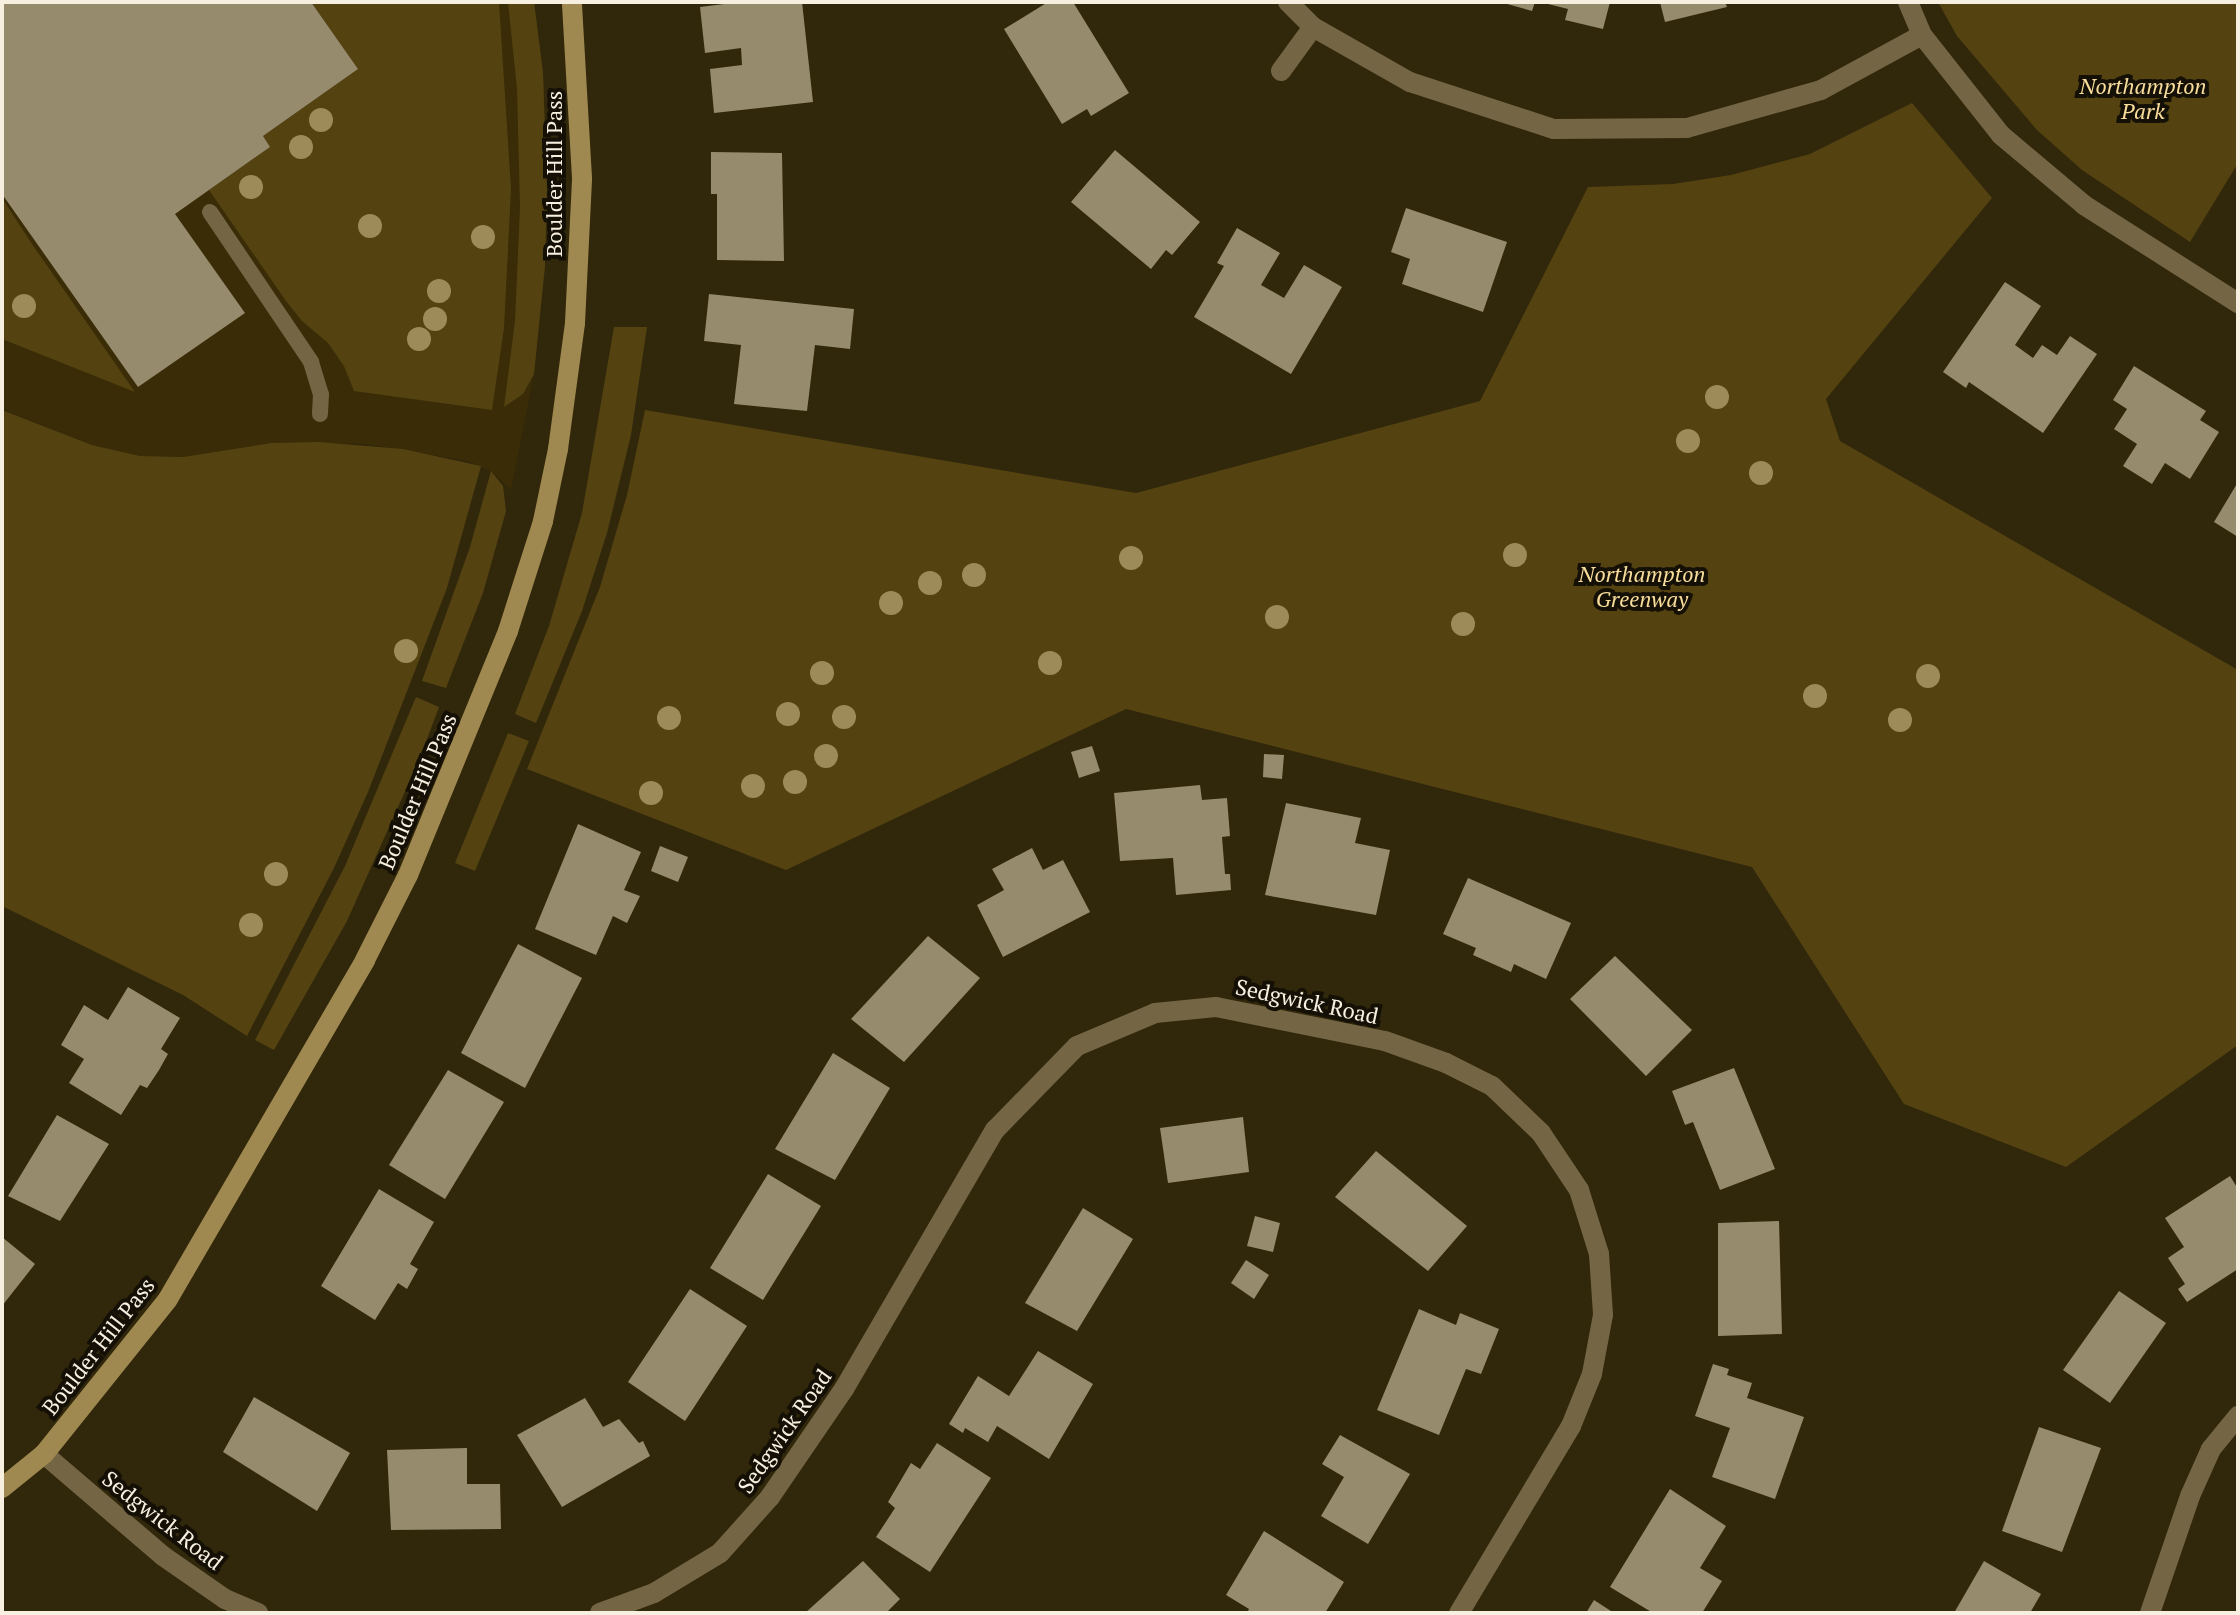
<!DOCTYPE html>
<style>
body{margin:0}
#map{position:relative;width:2240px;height:1615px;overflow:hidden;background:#31270b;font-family:"PT Serif",serif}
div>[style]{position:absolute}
.built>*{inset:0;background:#392c07}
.green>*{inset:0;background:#544311}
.building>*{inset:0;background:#978b6e}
.lane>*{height:16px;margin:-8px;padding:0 8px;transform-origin:8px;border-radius:8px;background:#746644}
.street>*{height:20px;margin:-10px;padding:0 10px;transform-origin:10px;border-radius:10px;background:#746644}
.secondary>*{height:20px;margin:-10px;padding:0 10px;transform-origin:10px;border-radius:10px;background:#9f8950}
.trees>*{width:24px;height:24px;margin:-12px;border-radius:50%;background:#9e8b5a}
span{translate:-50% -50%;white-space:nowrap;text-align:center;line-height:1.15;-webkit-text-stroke:8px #151006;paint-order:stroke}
.park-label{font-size:22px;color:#f8dd9b;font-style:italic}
.street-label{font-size:22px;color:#f7f0e0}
.frame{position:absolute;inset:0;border:4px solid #f7f0e0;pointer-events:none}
</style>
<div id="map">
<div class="built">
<i style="clip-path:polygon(2px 2px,534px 2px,543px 72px,547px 189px,545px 266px,534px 374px,511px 490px,491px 471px,468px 461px,366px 444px,271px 443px,183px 457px,140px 456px,92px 445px,2px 409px)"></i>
</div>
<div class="green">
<i style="clip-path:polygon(311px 2px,499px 2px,511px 189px,504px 328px,492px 410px,354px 391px,344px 366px,328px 343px,302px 321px,286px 301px,209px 190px,270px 147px,263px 136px,358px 69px)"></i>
<i style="clip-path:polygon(508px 2px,534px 2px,543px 72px,547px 189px,545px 266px,534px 374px,523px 394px,504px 407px,515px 321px,520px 207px,517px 89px)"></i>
<i style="clip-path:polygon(1938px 2px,2238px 2px,2238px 163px,2190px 242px,2082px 170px,2037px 130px,1957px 36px)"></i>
<i style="clip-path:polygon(1912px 103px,1992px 198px,1826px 399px,1840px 441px,2238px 670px,2238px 1045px,2066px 1167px,1904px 1104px,1752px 867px,1126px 709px,786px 870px,527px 769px,600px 587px,627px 495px,645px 410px,1136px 493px,1480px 401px,1588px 187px,1673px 184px,1731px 175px,1810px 154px)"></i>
<i style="clip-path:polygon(2px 198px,32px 244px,135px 392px,2px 339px)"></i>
<i style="clip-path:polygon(614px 327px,647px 327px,631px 435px,607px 533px,582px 611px,536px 723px,515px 714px,549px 626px,582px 513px)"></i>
<i style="clip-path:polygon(2px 410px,92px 445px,140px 456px,183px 457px,271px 443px,318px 442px,403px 449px,481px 466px,447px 588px,368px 792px,334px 868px,247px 1036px,183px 995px,2px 906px)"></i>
<i style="clip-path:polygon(491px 471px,503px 486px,506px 511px,483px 593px,446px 688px,422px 681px,470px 547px)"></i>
<i style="clip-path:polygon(416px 697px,439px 707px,420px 758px,347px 921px,274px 1050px,255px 1040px,345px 866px)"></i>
<i style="clip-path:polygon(508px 733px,529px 741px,475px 871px,455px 863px)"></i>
</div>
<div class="building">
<i style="clip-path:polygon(2px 2px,311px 2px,358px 69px,263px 136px,270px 147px,175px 214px,245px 313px,138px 387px,2px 194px)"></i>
<i style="clip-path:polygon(740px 2px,802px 2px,813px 102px,714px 113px,710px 69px,742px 65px,741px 48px,705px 53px,700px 7px)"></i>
<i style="clip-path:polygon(1048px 2px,1073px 2px,1129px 93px,1091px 116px,1087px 109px,1062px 124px,1004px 29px)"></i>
<i style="clip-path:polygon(1500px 2px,1535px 2px,1532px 11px)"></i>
<i style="clip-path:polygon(1610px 2px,1603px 29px,1565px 20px,1568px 9px,1544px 3px)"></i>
<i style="clip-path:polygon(1660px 2px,1725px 2px,1727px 7px,1665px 22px)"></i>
<i style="clip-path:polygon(1115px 150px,1200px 222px,1172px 255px,1166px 250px,1151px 269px,1071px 202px)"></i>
<i style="clip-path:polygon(711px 152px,782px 153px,784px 261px,717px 260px,717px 194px,711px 194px)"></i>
<i style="clip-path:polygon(1406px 208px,1507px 242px,1483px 312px,1402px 284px,1410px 259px,1391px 252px)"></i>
<i style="clip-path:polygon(1237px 228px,1280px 253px,1261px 285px,1284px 298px,1304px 265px,1342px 287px,1291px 374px,1194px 317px,1224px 266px,1217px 263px)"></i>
<i style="clip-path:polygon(2005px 282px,2041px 306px,2015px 345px,2033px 358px,2042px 345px,2057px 355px,2070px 336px,2097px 354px,2043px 433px,1969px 382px,1966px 388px,1943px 372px)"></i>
<i style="clip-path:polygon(709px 294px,854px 309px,850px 349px,815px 345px,807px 411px,734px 404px,741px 345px,704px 341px)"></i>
<i style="clip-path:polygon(2134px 366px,2206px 411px,2200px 420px,2219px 432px,2190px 479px,2165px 463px,2152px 484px,2123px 466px,2137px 444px,2114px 429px,2127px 409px,2113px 400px)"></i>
<i style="clip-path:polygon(2238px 482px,2238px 537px,2214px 522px)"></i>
<i style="clip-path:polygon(1092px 746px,1100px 771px,1079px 778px,1071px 752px)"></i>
<i style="clip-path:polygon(1264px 754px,1284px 755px,1282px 779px,1263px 777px)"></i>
<i style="clip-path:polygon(1200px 785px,1202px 800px,1227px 798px,1230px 836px,1222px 837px,1225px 874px,1230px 874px,1231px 890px,1176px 895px,1173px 858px,1120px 861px,1114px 793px)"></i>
<i style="clip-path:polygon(1286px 803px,1361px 818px,1355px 843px,1390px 850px,1376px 915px,1265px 895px)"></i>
<i style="clip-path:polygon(578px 824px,641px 852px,624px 890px,640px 896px,627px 923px,613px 916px,596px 955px,535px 929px)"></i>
<i style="clip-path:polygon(660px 846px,688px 857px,678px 882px,651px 871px)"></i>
<i style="clip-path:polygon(1032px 848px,1043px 870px,1063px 860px,1090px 912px,1003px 957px,977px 905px,1004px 890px,992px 869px)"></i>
<i style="clip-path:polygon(1468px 878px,1571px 923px,1546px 979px,1514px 964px,1511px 972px,1473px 955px,1476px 948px,1443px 934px)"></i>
<i style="clip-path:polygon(928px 936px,980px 978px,904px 1062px,851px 1019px)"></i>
<i style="clip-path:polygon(518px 944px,582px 978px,525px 1088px,461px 1053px)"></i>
<i style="clip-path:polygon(1615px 956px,1692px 1030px,1646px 1076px,1570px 999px)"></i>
<i style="clip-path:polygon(128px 987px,180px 1018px,161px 1049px,168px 1054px,159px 1070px,147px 1088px,140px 1085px,121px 1115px,69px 1083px,84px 1059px,61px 1045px,84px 1005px,108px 1020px)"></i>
<i style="clip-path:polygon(833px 1053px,890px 1088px,835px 1180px,775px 1149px)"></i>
<i style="clip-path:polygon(1734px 1068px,1775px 1169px,1720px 1190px,1693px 1122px,1685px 1125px,1672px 1091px)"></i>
<i style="clip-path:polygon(448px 1070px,504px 1102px,445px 1199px,389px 1165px)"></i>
<i style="clip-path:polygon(57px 1115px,109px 1144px,60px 1221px,8px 1196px)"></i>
<i style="clip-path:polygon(1243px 1117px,1249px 1172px,1168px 1183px,1160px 1128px)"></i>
<i style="clip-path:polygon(1376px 1151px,1467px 1226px,1428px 1271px,1335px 1197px)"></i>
<i style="clip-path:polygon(768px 1174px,821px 1206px,763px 1300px,710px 1268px)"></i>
<i style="clip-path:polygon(2230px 1176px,2238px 1189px,2238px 1269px,2187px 1302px,2178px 1289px,2185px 1284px,2168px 1258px,2184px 1247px,2165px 1218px)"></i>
<i style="clip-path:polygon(379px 1189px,434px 1222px,410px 1264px,418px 1269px,407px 1289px,398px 1283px,375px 1320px,321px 1286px)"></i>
<i style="clip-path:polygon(1083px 1208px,1133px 1239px,1077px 1331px,1025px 1303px)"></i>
<i style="clip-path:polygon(1255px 1216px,1280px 1223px,1273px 1252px,1247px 1246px)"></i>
<i style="clip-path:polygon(1779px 1221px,1782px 1334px,1718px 1336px,1718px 1223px)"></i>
<i style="clip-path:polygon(2px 1237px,35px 1264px,2px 1306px)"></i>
<i style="clip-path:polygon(1246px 1260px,1269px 1275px,1254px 1299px,1231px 1283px)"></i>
<i style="clip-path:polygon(690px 1289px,747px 1326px,685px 1421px,628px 1382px)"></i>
<i style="clip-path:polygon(2119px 1291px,2166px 1323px,2110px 1403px,2063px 1370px)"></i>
<i style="clip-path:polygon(1419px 1309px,1456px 1325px,1460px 1313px,1499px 1329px,1481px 1374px,1466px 1369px,1439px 1435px,1377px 1410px)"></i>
<i style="clip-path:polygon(1038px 1351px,1093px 1384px,1049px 1459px,997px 1426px,988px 1442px,965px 1428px,963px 1433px,949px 1424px,978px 1376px,1009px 1396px)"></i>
<i style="clip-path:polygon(1713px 1364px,1729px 1369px,1727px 1375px,1752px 1383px,1747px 1398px,1804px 1417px,1775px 1499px,1712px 1477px,1730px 1428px,1695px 1416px)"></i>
<i style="clip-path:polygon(254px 1397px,350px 1453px,317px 1511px,223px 1452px)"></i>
<i style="clip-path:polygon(585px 1398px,603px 1427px,619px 1419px,639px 1443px,643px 1441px,650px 1456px,562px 1507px,517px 1435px)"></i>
<i style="clip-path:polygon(2039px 1427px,2101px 1448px,2062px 1552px,2002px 1531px)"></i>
<i style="clip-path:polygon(1340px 1435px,1410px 1474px,1368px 1544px,1321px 1516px,1344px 1477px,1322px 1464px)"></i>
<i style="clip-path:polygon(937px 1443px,991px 1478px,930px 1572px,876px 1537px,895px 1508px,888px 1502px,911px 1463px,920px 1469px)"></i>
<i style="clip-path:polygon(467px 1448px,467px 1484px,500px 1484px,501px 1529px,391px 1530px,387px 1450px)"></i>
<i style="clip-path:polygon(1670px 1489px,1726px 1526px,1700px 1568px,1722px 1581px,1702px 1613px,1653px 1613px,1610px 1587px)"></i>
<i style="clip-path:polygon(1264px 1531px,1344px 1582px,1325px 1613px,1247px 1613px,1249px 1609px,1226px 1595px)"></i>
<i style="clip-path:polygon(863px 1561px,900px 1599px,886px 1613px,805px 1613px)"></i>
<i style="clip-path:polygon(1984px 1561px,2041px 1594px,2030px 1613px,1954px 1613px)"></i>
<i style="clip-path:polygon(1594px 1600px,1614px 1613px,1586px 1613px)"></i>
</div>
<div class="lane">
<i style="left:210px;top:212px;width:181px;rotate:56deg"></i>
<i style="left:311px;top:362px;width:34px;rotate:73deg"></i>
<i style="left:321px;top:394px;width:20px;rotate:93deg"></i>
</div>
<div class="street">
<i style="left:1288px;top:2px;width:35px;rotate:45deg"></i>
<i style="left:1313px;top:27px;width:112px;rotate:29.6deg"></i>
<i style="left:1410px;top:82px;width:151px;rotate:18.1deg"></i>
<i style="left:1554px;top:129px;width:133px;rotate:-0.4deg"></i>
<i style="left:1687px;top:128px;width:139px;rotate:-15.8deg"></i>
<i style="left:1821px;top:90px;width:115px;rotate:-28.6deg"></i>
<i style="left:1908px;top:2px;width:36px;rotate:67deg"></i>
<i style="left:1922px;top:35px;width:127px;rotate:51.7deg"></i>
<i style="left:2001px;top:135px;width:109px;rotate:40.1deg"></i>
<i style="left:2084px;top:205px;width:183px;rotate:32.5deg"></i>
<i style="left:1281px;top:71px;width:54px;rotate:-54deg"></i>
<i style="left:44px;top:1454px;width:157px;rotate:40.6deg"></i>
<i style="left:163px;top:1556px;width:75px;rotate:34.7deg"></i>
<i style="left:225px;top:1599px;width:36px;rotate:23deg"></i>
<i style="left:600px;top:1613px;width:58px;rotate:-20.3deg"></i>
<i style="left:654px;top:1593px;width:77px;rotate:-31.2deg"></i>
<i style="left:720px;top:1553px;width:75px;rotate:-48.2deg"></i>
<i style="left:770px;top:1497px;width:131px;rotate:-55.6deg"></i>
<i style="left:844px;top:1389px;width:300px;rotate:-59.8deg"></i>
<i style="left:995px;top:1130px;width:117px;rotate:-45.7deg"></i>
<i style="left:1077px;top:1046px;width:85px;rotate:-22.9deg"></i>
<i style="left:1155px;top:1013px;width:61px;rotate:-5.6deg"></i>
<i style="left:1216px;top:1007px;width:172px;rotate:11.4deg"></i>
<i style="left:1385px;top:1041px;width:65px;rotate:19.8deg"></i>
<i style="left:1446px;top:1063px;width:51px;rotate:26.6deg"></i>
<i style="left:1492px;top:1086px;width:68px;rotate:43.8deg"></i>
<i style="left:1541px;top:1133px;width:69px;rotate:56.3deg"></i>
<i style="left:1579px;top:1190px;width:67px;rotate:72.6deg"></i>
<i style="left:1599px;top:1254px;width:61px;rotate:86.2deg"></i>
<i style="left:1603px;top:1315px;width:60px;rotate:100.6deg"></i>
<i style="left:1592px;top:1374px;width:56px;rotate:112deg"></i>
<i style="left:1571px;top:1426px;width:218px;rotate:120.9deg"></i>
<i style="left:2150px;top:1613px;width:124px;rotate:-71.1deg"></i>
<i style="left:2190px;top:1496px;width:51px;rotate:-65.9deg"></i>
<i style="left:2211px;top:1449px;width:43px;rotate:-50.7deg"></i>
</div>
<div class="secondary">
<i style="left:2px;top:1488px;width:54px;rotate:-39deg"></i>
<i style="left:44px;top:1454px;width:198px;rotate:-51.3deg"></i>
<i style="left:168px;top:1299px;width:392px;rotate:-59.8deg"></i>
<i style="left:365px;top:960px;width:95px;rotate:-63.2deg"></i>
<i style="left:408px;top:875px;width:264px;rotate:-67.7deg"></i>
<i style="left:508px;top:631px;width:115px;rotate:-72.3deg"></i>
<i style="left:543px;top:521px;width:74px;rotate:-78.2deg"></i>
<i style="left:558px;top:449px;width:127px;rotate:-82.3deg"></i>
<i style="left:575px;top:323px;width:145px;rotate:-87.2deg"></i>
<i style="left:582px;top:178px;width:176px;rotate:-93.3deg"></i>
</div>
<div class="trees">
<i style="left:321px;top:120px"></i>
<i style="left:301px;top:147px"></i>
<i style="left:251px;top:187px"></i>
<i style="left:370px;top:226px"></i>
<i style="left:483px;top:237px"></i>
<i style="left:439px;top:291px"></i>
<i style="left:24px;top:306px"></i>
<i style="left:435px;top:319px"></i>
<i style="left:419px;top:339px"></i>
<i style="left:1717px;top:397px"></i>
<i style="left:1688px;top:441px"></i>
<i style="left:1761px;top:473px"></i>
<i style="left:1515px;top:555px"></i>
<i style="left:1131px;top:558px"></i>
<i style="left:974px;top:575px"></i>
<i style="left:930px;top:583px"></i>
<i style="left:891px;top:603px"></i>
<i style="left:1277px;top:617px"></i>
<i style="left:1463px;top:624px"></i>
<i style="left:406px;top:651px"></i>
<i style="left:1050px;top:663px"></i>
<i style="left:822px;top:673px"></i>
<i style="left:1928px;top:676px"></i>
<i style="left:1815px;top:696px"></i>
<i style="left:788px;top:714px"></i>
<i style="left:844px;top:717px"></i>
<i style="left:669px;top:718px"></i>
<i style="left:1900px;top:720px"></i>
<i style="left:826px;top:756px"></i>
<i style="left:795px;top:782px"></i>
<i style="left:753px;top:786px"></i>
<i style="left:651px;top:793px"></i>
<i style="left:276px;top:874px"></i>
<i style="left:251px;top:925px"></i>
</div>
<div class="park-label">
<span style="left:2143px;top:98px">Northampton<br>Park</span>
<span style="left:1642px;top:586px">Northampton<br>Greenway</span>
</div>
<div class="street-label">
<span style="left:554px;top:174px;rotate:-90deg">Boulder Hill Pass</span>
<span style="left:417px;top:791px;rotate:-67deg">Boulder Hill Pass</span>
<span style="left:1307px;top:1001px;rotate:12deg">Sedgwick Road</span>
<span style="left:98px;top:1346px;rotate:-52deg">Boulder Hill Pass</span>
<span style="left:784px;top:1431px;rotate:-55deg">Sedgwick Road</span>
<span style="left:163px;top:1520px;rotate:38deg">Sedgwick Road</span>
</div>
<div class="frame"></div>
</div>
